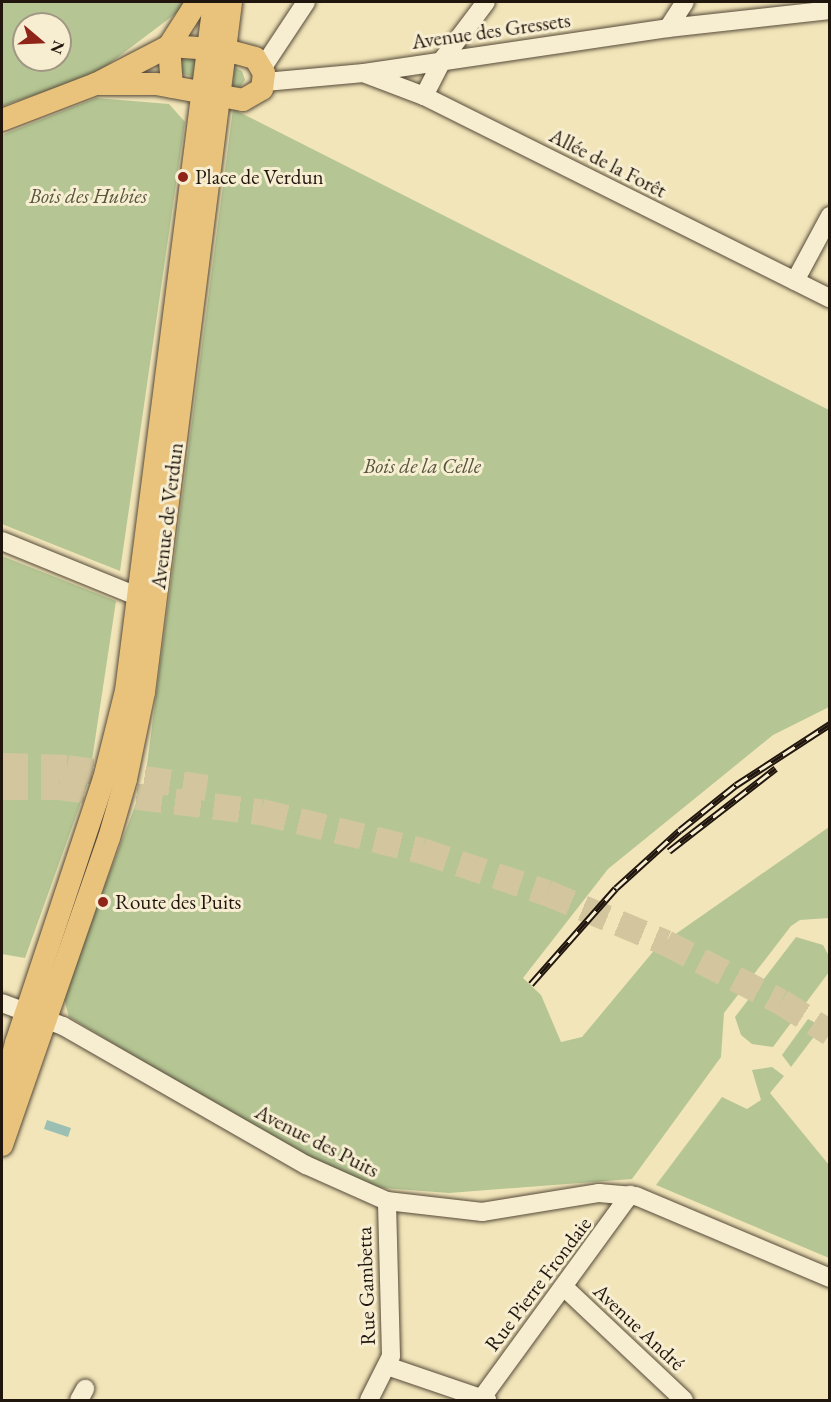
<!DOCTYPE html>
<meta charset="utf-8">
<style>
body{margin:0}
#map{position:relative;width:831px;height:1402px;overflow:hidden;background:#f2e5b9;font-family:"EB Garamond",serif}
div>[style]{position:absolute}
.green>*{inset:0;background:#b5c694}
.water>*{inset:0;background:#9bbfb2}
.highway-tunnel>*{height:26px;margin-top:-13px;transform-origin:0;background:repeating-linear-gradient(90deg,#d3c69f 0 26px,transparent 0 39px)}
.roads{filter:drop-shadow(0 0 2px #554a39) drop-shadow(0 0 2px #554a39)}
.minor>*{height:18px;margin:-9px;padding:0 9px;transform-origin:9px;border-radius:9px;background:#f7eed2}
.major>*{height:22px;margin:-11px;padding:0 11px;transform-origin:11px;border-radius:11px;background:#e9c27c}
.rail>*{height:7px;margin-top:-3.5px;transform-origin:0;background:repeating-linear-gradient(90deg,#f7eed2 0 14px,#21160e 0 28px);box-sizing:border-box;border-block:2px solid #21160e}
.dots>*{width:16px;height:16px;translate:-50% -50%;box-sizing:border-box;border:3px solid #f7eed2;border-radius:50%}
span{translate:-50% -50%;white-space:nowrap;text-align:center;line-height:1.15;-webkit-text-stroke:6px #f7eed2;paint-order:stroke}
.street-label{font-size:21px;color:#21160e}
.poi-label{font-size:21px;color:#21160e}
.left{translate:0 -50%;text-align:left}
.park-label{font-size:21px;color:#55543d;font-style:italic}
.frame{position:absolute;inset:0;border:3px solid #21160e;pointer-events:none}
.north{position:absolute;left:12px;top:12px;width:60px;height:60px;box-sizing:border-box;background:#f7eed2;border:2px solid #a19884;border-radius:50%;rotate:109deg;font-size:16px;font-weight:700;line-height:24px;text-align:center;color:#21160e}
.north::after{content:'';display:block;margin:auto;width:21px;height:27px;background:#8f2418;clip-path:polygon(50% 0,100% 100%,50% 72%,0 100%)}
</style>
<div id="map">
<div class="green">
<i style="clip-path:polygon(evenodd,2px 2px,191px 2px,93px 76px,2px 106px,2px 2px,24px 24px,60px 24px,60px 60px,24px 60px,24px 24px)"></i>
<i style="clip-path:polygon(177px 53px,200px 56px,197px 77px,178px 73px)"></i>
<i style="clip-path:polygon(234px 67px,242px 71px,245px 80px,240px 87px,232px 90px)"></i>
<i style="clip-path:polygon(96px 98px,169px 104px,185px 122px,120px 571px,2px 524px,2px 135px)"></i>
<i style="clip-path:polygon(233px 109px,829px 410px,829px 707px,773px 735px,608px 869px,523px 978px,541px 995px,561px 1042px,582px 1037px,657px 947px,829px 827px,829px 918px,800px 920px,791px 926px,724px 1013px,721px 1057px,632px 1179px,449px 1193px,383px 1188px,356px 1181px,295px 1152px,69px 1017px,63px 995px,145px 780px)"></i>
<i style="clip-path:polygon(2px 556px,116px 601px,89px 780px,25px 958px,2px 954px)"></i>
<i style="clip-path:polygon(796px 937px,823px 945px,829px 956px,829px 972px,773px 1047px,752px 1044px,741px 1035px,735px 1017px)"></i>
<i style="clip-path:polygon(808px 1019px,822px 1026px,791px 1067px,782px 1055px)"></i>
<i style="clip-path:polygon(772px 1067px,784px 1076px,770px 1093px,829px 1165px,829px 1258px,656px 1185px,722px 1097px,747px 1109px,761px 1100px,752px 1070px)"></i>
</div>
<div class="water">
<i style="clip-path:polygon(47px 1120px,71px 1128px,68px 1137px,44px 1129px)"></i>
</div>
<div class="highway-tunnel">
<i style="left:2px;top:766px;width:65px;rotate:1.8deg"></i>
<i style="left:67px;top:768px;width:141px;rotate:8.1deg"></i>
<i style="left:2px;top:787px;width:57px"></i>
<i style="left:59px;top:787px;width:204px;rotate:7.1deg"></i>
<i style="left:261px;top:812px;width:166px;rotate:13.6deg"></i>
<i style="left:422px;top:851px;width:132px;rotate:18.6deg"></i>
<i style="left:547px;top:893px;width:129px;rotate:22.8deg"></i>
<i style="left:666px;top:943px;width:129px;rotate:27.2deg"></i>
<i style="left:781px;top:1002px;width:58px;rotate:32.3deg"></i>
</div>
<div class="roads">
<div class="minor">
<i style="left:668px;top:28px;width:31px;rotate:-57deg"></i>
<i style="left:263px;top:67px;width:78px;rotate:-56.5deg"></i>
<i style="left:366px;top:74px;width:62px;rotate:20.8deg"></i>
<i style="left:424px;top:96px;width:453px;rotate:26.5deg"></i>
<i style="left:265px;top:82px;width:99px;rotate:-5.2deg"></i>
<i style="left:364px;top:73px;width:307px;rotate:-8.4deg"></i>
<i style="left:668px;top:28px;width:163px;rotate:-6.3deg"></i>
<i style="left:424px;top:96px;width:42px;rotate:-62.8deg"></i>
<i style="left:443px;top:59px;width:71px;rotate:-53deg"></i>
<i style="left:795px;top:281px;width:74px;rotate:-61.7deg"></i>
<i style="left:2px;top:541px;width:148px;rotate:22.2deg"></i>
<i style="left:2px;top:1003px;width:65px;rotate:20.7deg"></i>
<i style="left:63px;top:1026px;width:280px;rotate:29.8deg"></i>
<i style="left:306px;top:1165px;width:89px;rotate:24deg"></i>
<i style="left:387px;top:1201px;width:96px;rotate:6.6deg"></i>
<i style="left:482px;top:1212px;width:119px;rotate:-9.2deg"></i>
<i style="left:599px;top:1193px;width:37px;rotate:5deg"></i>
<i style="left:636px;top:1196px;width:211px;rotate:22.9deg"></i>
<i style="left:564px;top:1287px;width:165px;rotate:43.3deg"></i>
<i style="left:387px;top:1366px;width:106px;rotate:18.8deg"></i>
<i style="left:481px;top:1399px;width:253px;rotate:-53.9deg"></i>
<i style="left:79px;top:1400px;width:13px;rotate:-61deg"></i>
<i style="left:369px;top:1400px;width:49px;rotate:-63.4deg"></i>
<i style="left:391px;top:1356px;width:155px;rotate:-91.5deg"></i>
</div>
<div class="major">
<i style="left:96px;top:84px;width:60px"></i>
<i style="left:156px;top:84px;width:88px;rotate:10.4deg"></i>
<i style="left:243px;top:100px;width:22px;rotate:-30deg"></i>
<i style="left:262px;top:89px;width:16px;rotate:-83deg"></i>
<i style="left:264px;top:73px;width:17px;rotate:-121deg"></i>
<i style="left:255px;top:58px;width:30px;rotate:-165deg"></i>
<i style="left:226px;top:50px;width:57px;rotate:-176deg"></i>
<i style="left:172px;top:87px;width:41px;rotate:-94.2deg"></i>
<i style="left:169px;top:46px;width:52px;rotate:-57.5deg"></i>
<i style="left:2px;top:120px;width:101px;rotate:-21deg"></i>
<i style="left:96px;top:84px;width:82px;rotate:-27.5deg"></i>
<i style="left:2px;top:1098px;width:57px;rotate:-75.7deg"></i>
<i style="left:16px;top:1043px;width:278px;rotate:-71.6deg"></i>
<i style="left:104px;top:779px;width:91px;rotate:-76deg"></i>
<i style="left:126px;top:691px;width:695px;rotate:-82.72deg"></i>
<i style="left:2px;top:1145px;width:325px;rotate:-70.8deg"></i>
<i style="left:109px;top:838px;width:61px;rotate:-73.9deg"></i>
<i style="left:126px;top:779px;width:89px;rotate:-78.3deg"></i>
<i style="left:144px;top:692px;width:695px;rotate:-82.81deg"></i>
</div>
</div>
<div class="rail">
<i style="left:669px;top:851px;width:135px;rotate:-37.8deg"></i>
<i style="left:531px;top:984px;width:128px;rotate:-48.5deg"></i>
<i style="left:616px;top:888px;width:86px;rotate:-42.2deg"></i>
<i style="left:680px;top:830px;width:72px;rotate:-38.8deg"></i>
<i style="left:736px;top:785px;width:112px;rotate:-33deg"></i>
</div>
<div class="dots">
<i style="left:183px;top:177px;background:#8f2418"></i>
<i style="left:103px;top:902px;background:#8f2418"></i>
</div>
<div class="street-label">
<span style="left:491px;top:31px;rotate:-8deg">Avenue des Gressets</span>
<span style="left:608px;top:163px;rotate:27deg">Allée de la Forêt</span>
<span style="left:167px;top:516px;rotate:-83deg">Avenue de Verdun</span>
<span style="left:317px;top:1141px;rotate:27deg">Avenue des Puits</span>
<span style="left:538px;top:1284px;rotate:-53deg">Rue Pierre Frondaie</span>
<span style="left:366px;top:1286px;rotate:-92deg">Rue Gambetta</span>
<span style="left:639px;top:1327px;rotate:43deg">Avenue André</span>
</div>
<div class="poi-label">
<span class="left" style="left:195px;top:177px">Place de Verdun</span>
<span class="left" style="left:115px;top:902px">Route des Puits</span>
</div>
<div class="park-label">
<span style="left:88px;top:196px">Bois des Hubies</span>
<span style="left:422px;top:466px">Bois de la Celle</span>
</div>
<div class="frame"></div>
<div class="north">N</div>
</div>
